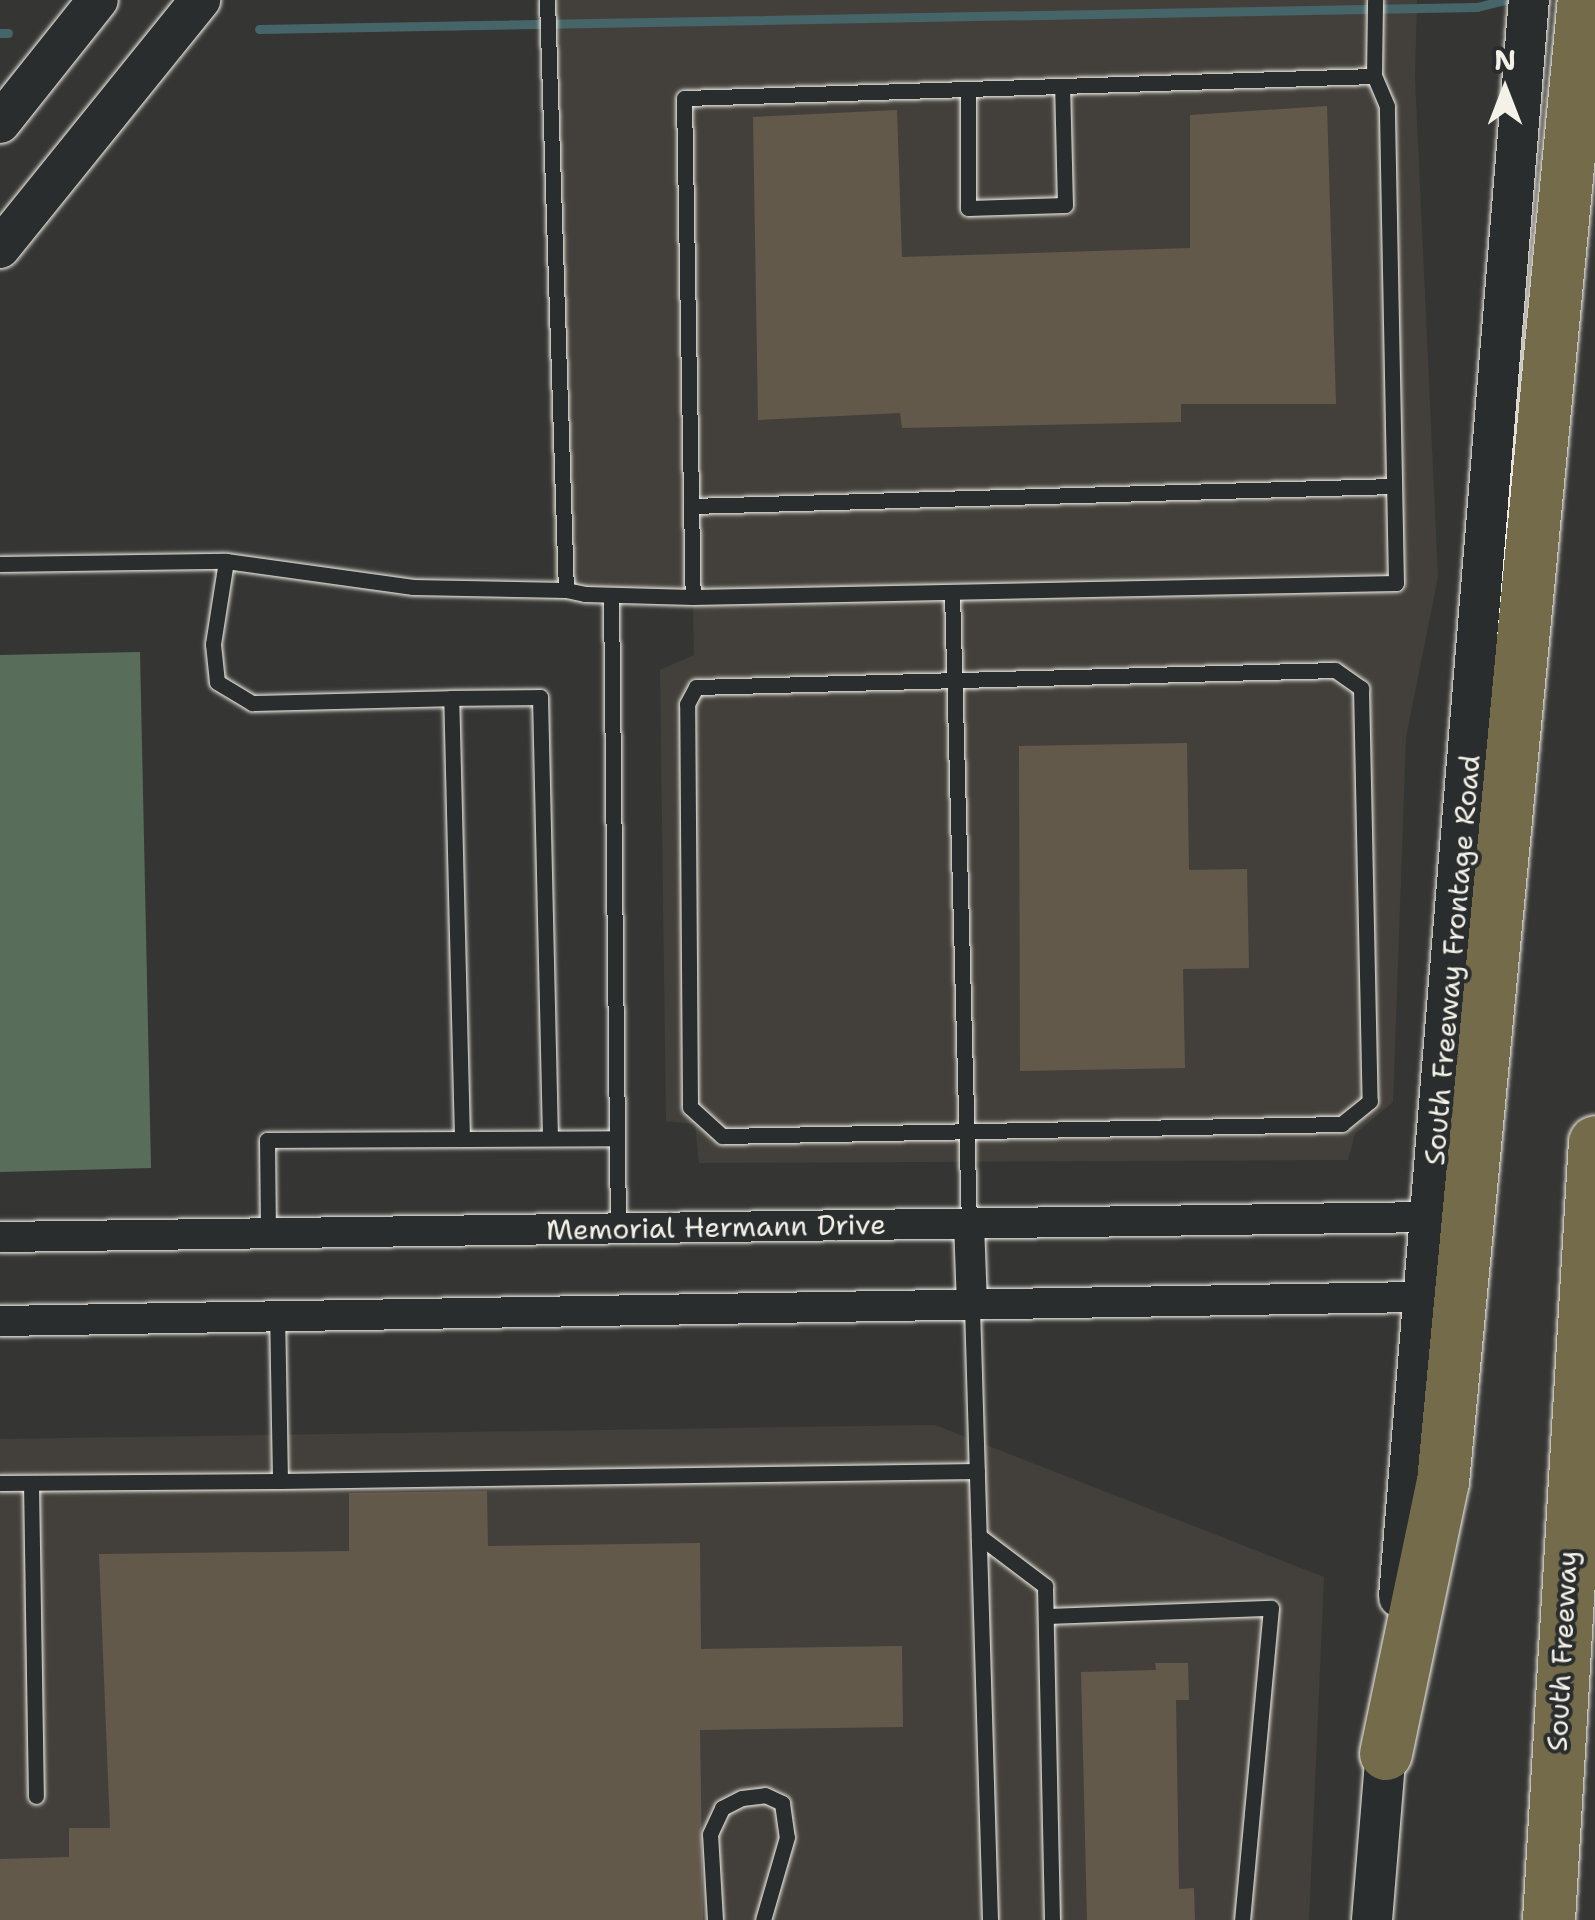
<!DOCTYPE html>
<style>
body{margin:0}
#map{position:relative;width:1595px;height:1920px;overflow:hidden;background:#353634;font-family:"Shantell Sans",sans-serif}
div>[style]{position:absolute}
.built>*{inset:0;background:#43403b}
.green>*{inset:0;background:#586e5a}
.stream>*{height:9px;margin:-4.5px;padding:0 4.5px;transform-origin:4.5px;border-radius:4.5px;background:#466568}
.building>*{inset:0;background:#63594b}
.roads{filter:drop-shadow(0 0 2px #f4f1e8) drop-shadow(0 0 2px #f4f1e8)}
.lane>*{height:15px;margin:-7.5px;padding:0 7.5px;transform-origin:7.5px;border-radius:7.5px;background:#2a2d2e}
.street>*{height:30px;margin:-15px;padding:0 15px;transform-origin:15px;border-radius:15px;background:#2a2d2e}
.secondary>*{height:40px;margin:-20px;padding:0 20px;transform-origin:20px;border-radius:20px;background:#2a2d2e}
.highway>*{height:52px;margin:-26px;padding:0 26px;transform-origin:26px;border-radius:26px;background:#746b4b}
span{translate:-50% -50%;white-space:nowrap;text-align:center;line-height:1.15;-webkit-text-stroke:8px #2a2d2e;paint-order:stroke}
.street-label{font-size:28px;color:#f4f1e8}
.north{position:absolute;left:1455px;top:40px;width:100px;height:100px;-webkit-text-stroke:8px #2a2d2e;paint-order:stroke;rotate:0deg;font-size:28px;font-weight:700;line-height:40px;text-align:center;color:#f4f1e8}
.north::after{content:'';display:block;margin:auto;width:35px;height:45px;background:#f4f1e8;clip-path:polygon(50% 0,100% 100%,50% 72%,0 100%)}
</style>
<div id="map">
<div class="built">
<i style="clip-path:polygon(541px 0,1417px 0,1415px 79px,1438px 577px,1406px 737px,1393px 1102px,1355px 1134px,1348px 1160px,699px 1163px,695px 1124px,666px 1121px,660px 670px,694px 655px,693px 598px,554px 600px)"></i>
<i style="clip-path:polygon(935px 1425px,1324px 1577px,1309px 1920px,0 1920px,0 1439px)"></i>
</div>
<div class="green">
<i style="clip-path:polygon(140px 652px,151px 1168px,0 1172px,0 655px)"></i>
</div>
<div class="stream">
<i style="left:259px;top:29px;width:1218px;rotate:-1.03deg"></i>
<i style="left:1477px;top:7px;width:29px;rotate:-14deg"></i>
<i style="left:0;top:33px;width:8px"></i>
</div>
<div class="building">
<i style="clip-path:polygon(1327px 106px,1336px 404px,1181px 404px,1181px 422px,902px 428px,900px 413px,758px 420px,753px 117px,897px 110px,902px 257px,1190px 248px,1190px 115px)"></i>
<i style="clip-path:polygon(1187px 743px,1189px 870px,1247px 869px,1249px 968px,1183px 969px,1185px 1068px,1020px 1071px,1019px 746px)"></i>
<i style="clip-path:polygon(487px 1491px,488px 1546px,700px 1543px,701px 1649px,902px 1646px,903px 1727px,700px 1730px,703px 1920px,0 1920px,0 1859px,69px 1857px,69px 1828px,110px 1828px,99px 1554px,349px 1551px,349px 1493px)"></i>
<i style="clip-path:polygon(1155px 1663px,1188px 1663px,1189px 1700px,1176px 1700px,1179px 1889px,1194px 1888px,1195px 1920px,1087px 1920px,1081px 1672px,1156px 1670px)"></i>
</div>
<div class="roads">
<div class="lane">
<i style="left:547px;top:0;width:590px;rotate:88.16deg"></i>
<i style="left:566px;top:590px;width:19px;rotate:12deg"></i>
<i style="left:585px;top:594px;width:108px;rotate:1.6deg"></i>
<i style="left:693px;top:597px;width:703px;rotate:-1.14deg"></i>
<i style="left:1396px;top:583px;width:477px;rotate:-91.1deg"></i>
<i style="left:1387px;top:106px;width:33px;rotate:-113deg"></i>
<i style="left:1374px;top:76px;width:690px;rotate:178.17deg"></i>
<i style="left:684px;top:98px;width:499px;rotate:89deg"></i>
<i style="left:1374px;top:76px;width:76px;rotate:-89.2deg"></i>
<i style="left:968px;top:89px;width:119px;rotate:90deg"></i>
<i style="left:968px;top:208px;width:97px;rotate:-1.8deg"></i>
<i style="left:1065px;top:205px;width:119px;rotate:-91.4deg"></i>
<i style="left:691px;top:506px;width:703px;rotate:-1.63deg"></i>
<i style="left:226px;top:561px;width:189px;rotate:7.9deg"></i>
<i style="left:413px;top:587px;width:153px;rotate:1.1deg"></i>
<i style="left:0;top:564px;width:226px;rotate:-0.8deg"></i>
<i style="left:226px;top:561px;width:84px;rotate:98.9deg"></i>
<i style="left:213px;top:644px;width:38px;rotate:84deg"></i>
<i style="left:217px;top:682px;width:41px;rotate:31deg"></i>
<i style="left:252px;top:703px;width:199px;rotate:-1.4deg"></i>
<i style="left:952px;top:592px;width:631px;rotate:88.46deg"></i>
<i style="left:611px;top:595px;width:633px;rotate:89.37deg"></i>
<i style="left:1335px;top:670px;width:32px;rotate:35deg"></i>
<i style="left:1361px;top:688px;width:413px;rotate:88.8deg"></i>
<i style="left:1370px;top:1101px;width:36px;rotate:141deg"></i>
<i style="left:1342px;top:1124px;width:620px;rotate:178.89deg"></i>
<i style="left:722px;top:1136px;width:43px;rotate:-137.8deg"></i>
<i style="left:690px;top:1107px;width:403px;rotate:-90.4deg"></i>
<i style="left:687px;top:704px;width:19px;rotate:-62deg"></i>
<i style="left:696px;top:687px;width:639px;rotate:-1.52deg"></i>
<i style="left:462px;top:1139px;width:441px;rotate:-91.4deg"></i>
<i style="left:451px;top:698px;width:89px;rotate:-0.6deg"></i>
<i style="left:540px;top:697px;width:441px;rotate:88.7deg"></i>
<i style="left:268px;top:1233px;width:93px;rotate:-90.6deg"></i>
<i style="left:267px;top:1140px;width:350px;rotate:-0.3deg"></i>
<i style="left:972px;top:1306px;width:614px;rotate:88.32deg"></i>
<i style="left:280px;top:1481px;width:697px;rotate:-0.82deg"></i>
<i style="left:0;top:1483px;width:280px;rotate:-0.4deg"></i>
<i style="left:280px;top:1481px;width:165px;rotate:-91deg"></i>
<i style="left:31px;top:1483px;width:313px;rotate:89.1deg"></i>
<i style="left:979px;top:1536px;width:83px;rotate:37.1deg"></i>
<i style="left:1045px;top:1586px;width:334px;rotate:88.8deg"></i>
<i style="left:1048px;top:1616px;width:223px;rotate:-2.1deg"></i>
<i style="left:1271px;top:1608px;width:313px;rotate:95.3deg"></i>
<i style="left:715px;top:1920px;width:86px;rotate:-93.3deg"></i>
<i style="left:710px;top:1834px;width:29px;rotate:-65deg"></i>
<i style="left:722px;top:1808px;width:22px;rotate:-27deg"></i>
<i style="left:742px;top:1798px;width:23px;rotate:-7deg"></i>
<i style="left:765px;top:1795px;width:19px;rotate:25deg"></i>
<i style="left:782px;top:1803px;width:34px;rotate:82deg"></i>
<i style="left:787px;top:1837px;width:86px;rotate:106.1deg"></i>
</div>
<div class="street">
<i style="left:969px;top:1223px;width:83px;rotate:87.9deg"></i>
<i style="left:0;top:1237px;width:1431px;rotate:-0.8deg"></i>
<i style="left:0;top:1321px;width:1424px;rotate:-0.97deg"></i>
</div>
<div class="secondary">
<i style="left:0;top:123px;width:157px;rotate:-51.5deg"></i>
<i style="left:0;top:248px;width:319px;rotate:-51.1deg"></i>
<i style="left:1399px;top:1597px;width:1602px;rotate:-85.35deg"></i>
<i style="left:1372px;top:1920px;width:196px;rotate:-85.3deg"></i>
</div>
<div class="highway">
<i style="left:1386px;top:1754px;width:278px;rotate:-78.2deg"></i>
<i style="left:1443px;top:1482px;width:1489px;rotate:-84.57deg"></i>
<i style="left:1549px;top:1920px;width:779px;rotate:-86.62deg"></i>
</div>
</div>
<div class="street-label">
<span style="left:1452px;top:960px;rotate:-85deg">South Freeway Frontage Road</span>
<span style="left:716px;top:1227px;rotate:-1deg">Memorial Hermann Drive</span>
<span style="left:1562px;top:1651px;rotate:-87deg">South Freeway</span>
</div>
<div class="north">N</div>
</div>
